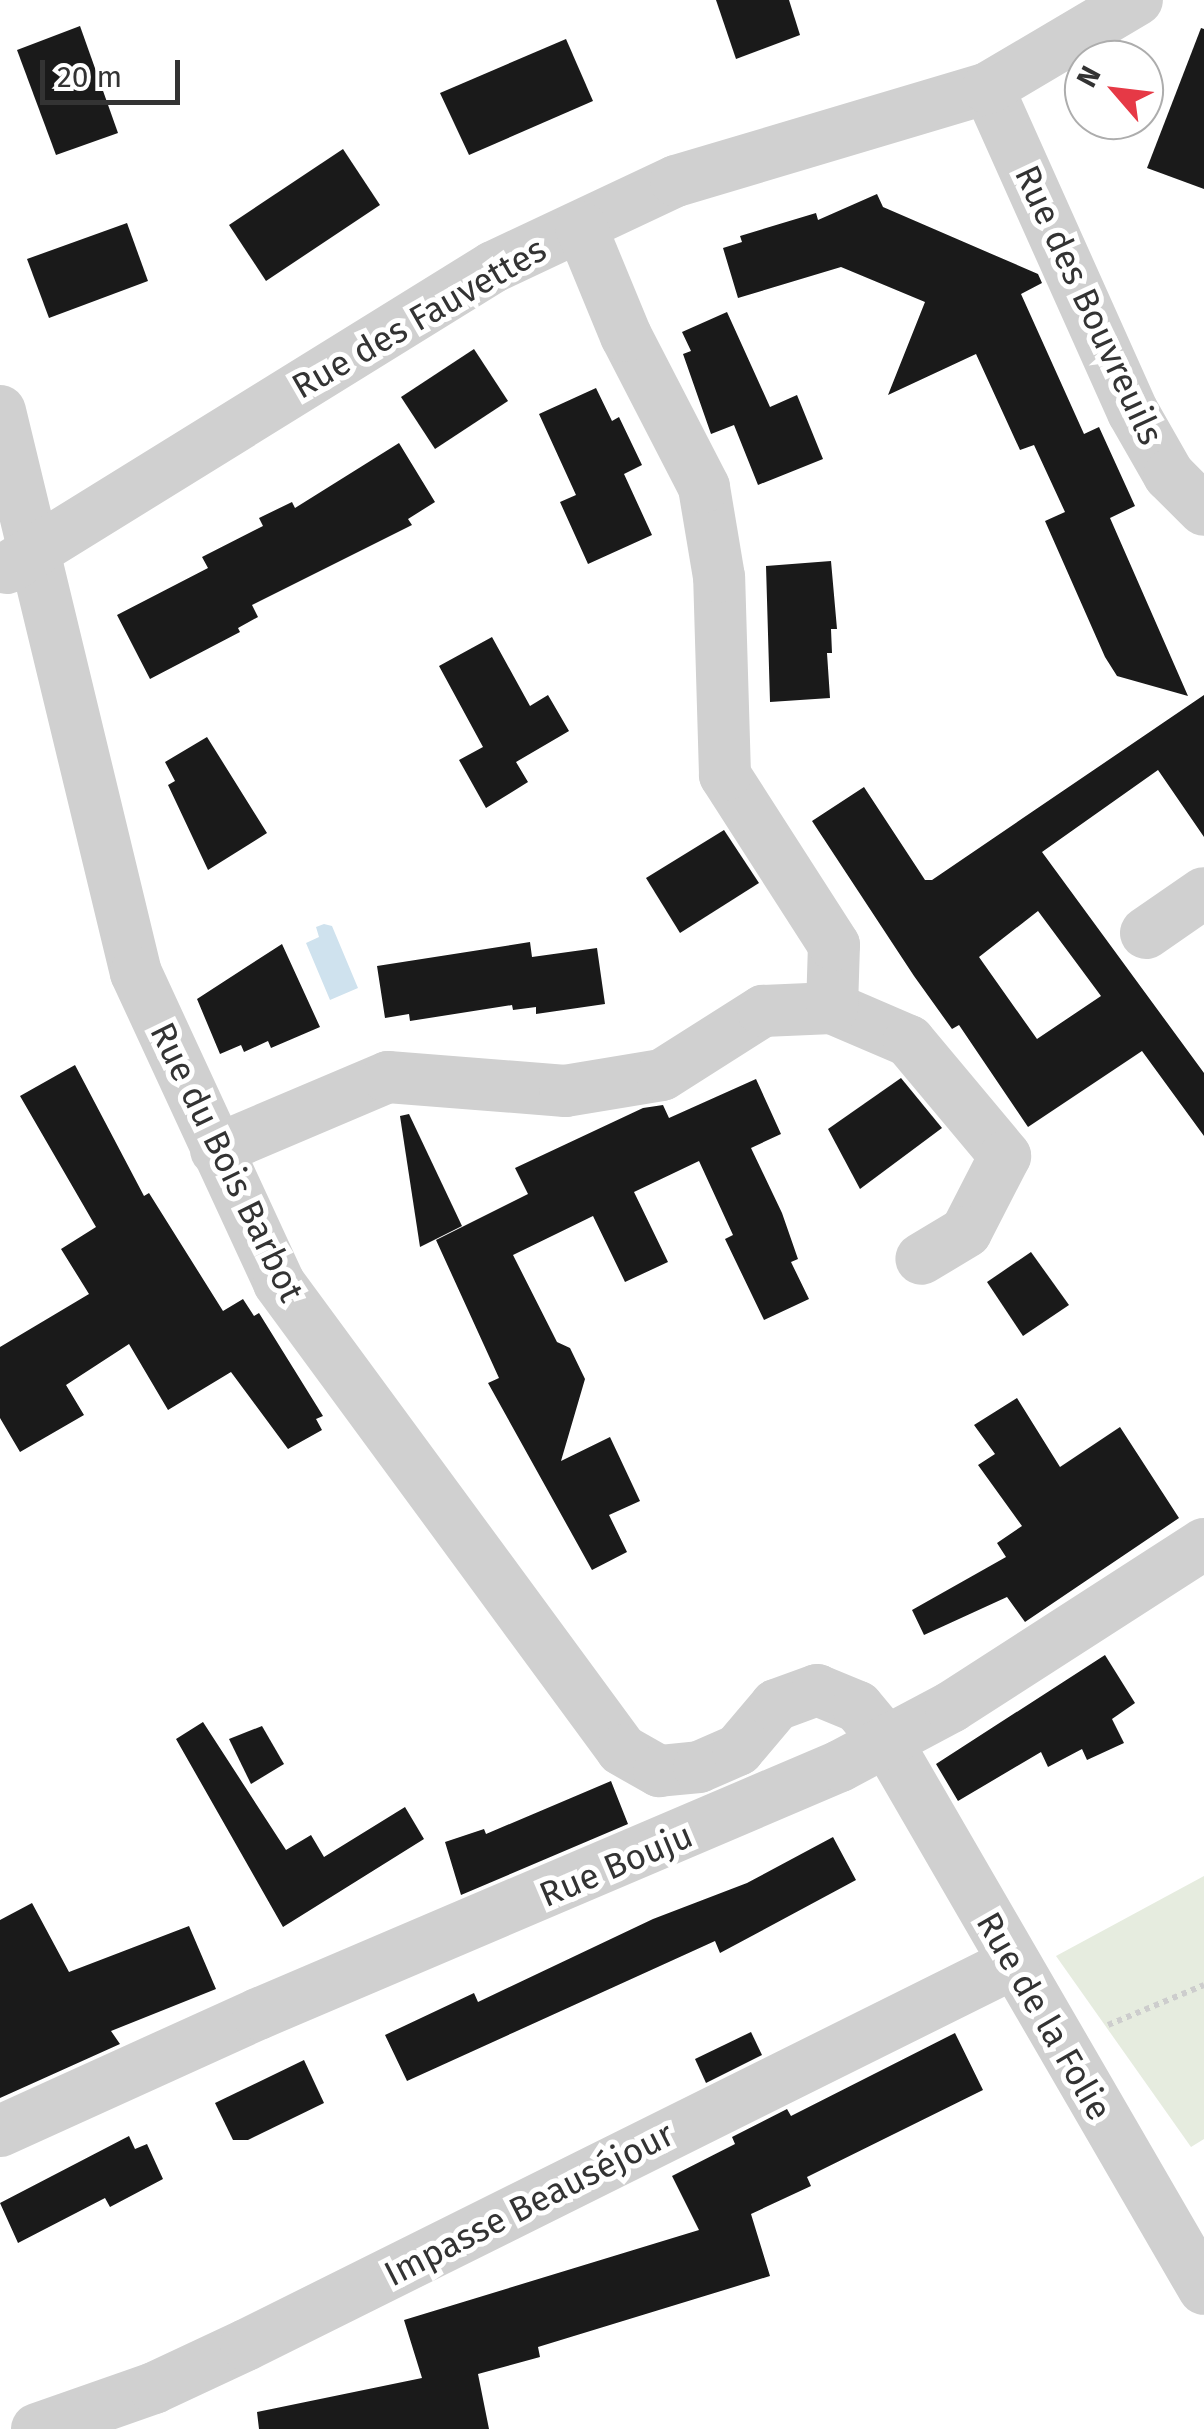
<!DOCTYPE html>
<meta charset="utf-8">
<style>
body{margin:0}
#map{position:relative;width:1204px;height:2429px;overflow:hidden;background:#fff;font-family:"Fira Sans",sans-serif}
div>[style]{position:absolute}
.green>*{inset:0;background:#e6ecdf}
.water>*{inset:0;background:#cfe2ee}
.building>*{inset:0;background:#1a1a1a}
.path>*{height:6px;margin-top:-3px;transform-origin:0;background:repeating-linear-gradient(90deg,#cdcdcd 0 5px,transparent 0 10px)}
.minor>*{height:52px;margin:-26px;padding:0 26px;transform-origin:26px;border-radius:26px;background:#d0d0d0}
span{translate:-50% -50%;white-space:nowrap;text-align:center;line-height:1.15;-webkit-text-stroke:10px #fff;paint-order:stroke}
.street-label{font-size:35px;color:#333}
.north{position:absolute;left:1064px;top:40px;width:100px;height:100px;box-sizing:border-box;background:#fff;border:2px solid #adadad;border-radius:50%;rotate:298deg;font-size:28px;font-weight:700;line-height:40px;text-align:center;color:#333}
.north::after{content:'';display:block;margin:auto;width:35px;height:45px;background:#e63946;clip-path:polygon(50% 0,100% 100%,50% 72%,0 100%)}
.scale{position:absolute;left:40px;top:60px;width:140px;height:45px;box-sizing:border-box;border:5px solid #333;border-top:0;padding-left:12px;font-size:30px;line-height:35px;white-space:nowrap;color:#333;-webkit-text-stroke:8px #fff;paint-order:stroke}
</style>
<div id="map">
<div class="green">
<i style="clip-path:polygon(1204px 1876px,1204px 2139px,1191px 2147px,1056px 1956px)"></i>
</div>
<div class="water">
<i style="clip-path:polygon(324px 924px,332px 926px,358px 988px,330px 1000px,306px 943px,319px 937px,316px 927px)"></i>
</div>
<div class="building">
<i style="clip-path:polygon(716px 0,789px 0,800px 35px,736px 59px)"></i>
<i style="clip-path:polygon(80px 26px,118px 133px,56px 155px,17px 50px)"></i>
<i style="clip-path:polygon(1201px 28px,1204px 29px,1204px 189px,1147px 168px)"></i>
<i style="clip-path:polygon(566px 39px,593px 101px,469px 155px,440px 93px)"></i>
<i style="clip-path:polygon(343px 149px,380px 205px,266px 281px,229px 225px)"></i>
<i style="clip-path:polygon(877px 194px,883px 207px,1038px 274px,1042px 283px,1021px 294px,1084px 434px,1099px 427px,1135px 506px,1110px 518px,1188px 696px,1117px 676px,1105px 657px,1045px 521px,1065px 512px,1034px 445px,1020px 450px,976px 354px,888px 395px,925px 302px,841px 267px,738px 298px,723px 248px,742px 242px,740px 236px,816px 213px,818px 220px)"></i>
<i style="clip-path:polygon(127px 223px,148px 281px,49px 318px,27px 259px)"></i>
<i style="clip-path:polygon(727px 312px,770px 407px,797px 395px,823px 459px,758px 485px,734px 425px,711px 434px,683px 354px,691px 351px,682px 332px)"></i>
<i style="clip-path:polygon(474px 349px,508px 401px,435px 449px,401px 397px)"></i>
<i style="clip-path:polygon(596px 388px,612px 421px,619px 417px,642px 465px,624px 474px,652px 535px,588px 564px,560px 502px,576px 495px,539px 414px)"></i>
<i style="clip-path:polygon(399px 443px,435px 502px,408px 519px,412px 525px,252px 605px,258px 617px,238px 628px,240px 632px,150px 679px,117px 615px,208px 568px,202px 557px,263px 526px,259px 518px,292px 502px,295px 508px)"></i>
<i style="clip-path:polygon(831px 561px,837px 629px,831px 629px,832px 653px,827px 653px,830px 698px,770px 702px,766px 566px)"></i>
<i style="clip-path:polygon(492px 637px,530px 706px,548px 695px,569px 731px,516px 762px,528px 782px,486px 808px,459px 760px,483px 747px,439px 666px)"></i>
<i style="clip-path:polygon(evenodd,1204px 695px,1204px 837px,1158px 770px,1042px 852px,1204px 1073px,1204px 1136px,1142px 1051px,1028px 1127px,959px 1025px,952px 1029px,914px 976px,812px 821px,864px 787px,925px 880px,932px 880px,1204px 695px,1038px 911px,1101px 996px,1037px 1039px,979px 957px,1038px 911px)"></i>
<i style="clip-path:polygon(207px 737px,267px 833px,208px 870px,168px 785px,175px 781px,165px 762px)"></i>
<i style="clip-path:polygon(724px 830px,759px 883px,680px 933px,646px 878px)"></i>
<i style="clip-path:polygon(530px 942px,532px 957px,597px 948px,605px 1004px,536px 1014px,536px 1007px,513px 1010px,512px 1005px,410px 1021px,409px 1014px,385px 1018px,377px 966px)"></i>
<i style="clip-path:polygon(282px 944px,320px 1027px,271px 1048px,268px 1041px,244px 1052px,241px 1045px,220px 1054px,197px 999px)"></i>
<i style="clip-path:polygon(75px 1065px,144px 1196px,149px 1193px,223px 1311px,243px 1299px,254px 1316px,259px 1313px,323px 1416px,316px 1419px,322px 1430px,288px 1449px,231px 1372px,168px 1410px,129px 1344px,66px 1385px,84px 1415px,20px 1452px,0 1418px,0 1347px,89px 1294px,61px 1249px,96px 1227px,20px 1096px)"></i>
<i style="clip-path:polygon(901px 1078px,942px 1128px,860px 1189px,828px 1129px)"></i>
<i style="clip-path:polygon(756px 1079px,781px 1134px,751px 1148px,782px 1213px,798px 1259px,791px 1262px,809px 1299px,764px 1320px,725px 1239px,733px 1235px,699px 1161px,634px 1192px,668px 1262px,625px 1282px,593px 1216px,513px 1255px,557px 1342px,570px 1348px,585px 1379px,561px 1461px,610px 1437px,640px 1501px,609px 1515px,627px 1552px,592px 1570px,488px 1383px,499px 1378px,436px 1240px,528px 1194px,515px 1168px,643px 1108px,663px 1105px,669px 1118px)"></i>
<i style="clip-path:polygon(409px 1114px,462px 1226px,420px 1247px,400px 1116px)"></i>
<i style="clip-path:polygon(1031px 1252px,1069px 1305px,1023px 1336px,987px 1282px)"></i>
<i style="clip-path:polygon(1017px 1398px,1060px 1467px,1120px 1427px,1179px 1518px,1025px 1622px,1007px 1597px,924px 1635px,912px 1610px,1006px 1557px,997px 1543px,1022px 1526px,978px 1465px,995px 1454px,974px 1425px)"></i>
<i style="clip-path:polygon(1105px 1655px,1135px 1703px,1112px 1719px,1124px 1743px,1087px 1760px,1082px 1749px,1048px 1767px,1041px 1752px,958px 1801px,936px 1764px)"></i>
<i style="clip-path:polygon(203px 1722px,286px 1850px,311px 1835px,324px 1857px,405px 1807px,424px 1839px,283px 1927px,176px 1739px)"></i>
<i style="clip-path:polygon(262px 1726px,284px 1764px,251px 1784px,229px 1739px)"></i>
<i style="clip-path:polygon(611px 1781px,628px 1824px,461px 1895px,445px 1842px,484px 1829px,486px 1834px)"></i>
<i style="clip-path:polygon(833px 1837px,856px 1880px,720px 1953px,715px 1941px,407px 2081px,385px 2035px,474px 1993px,478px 2002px,653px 1919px,747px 1883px)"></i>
<i style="clip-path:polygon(32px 1903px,69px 1972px,189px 1926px,216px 1989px,111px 2031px,120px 2044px,0 2098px,0 1920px)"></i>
<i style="clip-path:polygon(751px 2032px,762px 2055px,706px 2083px,695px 2059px)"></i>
<i style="clip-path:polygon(955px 2033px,983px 2090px,807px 2177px,811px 2186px,751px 2214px,770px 2276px,538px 2347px,540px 2357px,478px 2374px,489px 2429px,259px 2429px,257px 2412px,422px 2378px,404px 2320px,699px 2230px,672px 2176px,735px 2144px,732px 2137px,787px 2109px,791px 2116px)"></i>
<i style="clip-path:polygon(304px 2060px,324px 2103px,248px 2140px,233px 2140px,215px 2103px)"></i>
<i style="clip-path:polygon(129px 2136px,135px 2149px,147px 2144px,163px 2179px,110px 2207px,105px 2198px,18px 2243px,0 2203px)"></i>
</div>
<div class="path">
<i style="left:1108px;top:2025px;width:104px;rotate:-22.6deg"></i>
</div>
<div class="minor">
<i style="left:988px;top:88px;width:355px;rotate:65.9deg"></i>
<i style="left:1133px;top:412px;width:73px;rotate:60.3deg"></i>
<i style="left:1169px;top:475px;width:49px;rotate:45deg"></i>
<i style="left:0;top:411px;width:578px;rotate:76.4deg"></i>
<i style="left:136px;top:973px;width:341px;rotate:65.2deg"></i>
<i style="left:279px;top:1283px;width:579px;rotate:53.7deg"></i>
<i style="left:622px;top:1750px;width:43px;rotate:29.6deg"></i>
<i style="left:659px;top:1771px;width:40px;rotate:-5.7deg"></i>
<i style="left:699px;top:1767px;width:43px;rotate:-23.6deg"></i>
<i style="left:738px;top:1750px;width:59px;rotate:-49.8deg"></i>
<i style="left:776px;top:1705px;width:44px;rotate:-20.1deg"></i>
<i style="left:817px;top:1690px;width:44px;rotate:22.5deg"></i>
<i style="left:858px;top:1707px;width:45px;rotate:50.4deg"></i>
<i style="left:887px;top:1742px;width:632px;rotate:59.91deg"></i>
<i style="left:7px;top:568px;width:572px;rotate:-31.77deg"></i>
<i style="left:493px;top:267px;width:202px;rotate:-25.2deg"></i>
<i style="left:676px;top:181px;width:326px;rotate:-16.6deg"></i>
<i style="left:988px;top:88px;width:173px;rotate:-30.6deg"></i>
<i style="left:1146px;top:933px;width:70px;rotate:-34.6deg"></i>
<i style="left:832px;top:1008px;width:84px;rotate:23.2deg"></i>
<i style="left:909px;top:1041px;width:150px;rotate:50.1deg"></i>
<i style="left:1005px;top:1156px;width:85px;rotate:117.2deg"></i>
<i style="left:966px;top:1232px;width:52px;rotate:149deg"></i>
<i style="left:216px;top:1150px;width:187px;rotate:-23deg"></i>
<i style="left:388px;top:1077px;width:178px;rotate:4.5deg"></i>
<i style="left:565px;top:1091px;width:98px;rotate:-9.4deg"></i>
<i style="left:662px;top:1075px;width:120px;rotate:-32.4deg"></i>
<i style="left:763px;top:1011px;width:69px;rotate:-2.5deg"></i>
<i style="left:832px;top:1008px;width:63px;rotate:-88.2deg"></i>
<i style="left:834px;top:945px;width:202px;rotate:-122.7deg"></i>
<i style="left:725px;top:775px;width:198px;rotate:-91.7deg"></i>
<i style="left:719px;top:577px;width:91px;rotate:-99.5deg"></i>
<i style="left:704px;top:487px;width:170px;rotate:-117.3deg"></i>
<i style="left:626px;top:336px;width:118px;rotate:-112.4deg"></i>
<i style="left:0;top:2131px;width:283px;rotate:-24.4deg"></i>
<i style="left:258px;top:2014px;width:633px;rotate:-23.08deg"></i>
<i style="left:840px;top:1766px;width:126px;rotate:-28deg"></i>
<i style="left:951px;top:1707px;width:301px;rotate:-32.8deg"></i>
<i style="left:37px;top:2429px;width:124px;rotate:-19.3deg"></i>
<i style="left:154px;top:2388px;width:102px;rotate:-25.1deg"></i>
<i style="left:246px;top:2345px;width:858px;rotate:-26.45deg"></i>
</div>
<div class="street-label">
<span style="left:1089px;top:305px;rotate:65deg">Rue des Bouvreuils</span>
<span style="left:419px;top:318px;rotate:-30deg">Rue des Fauvettes</span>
<span style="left:227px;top:1162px;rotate:64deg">Rue du Bois Barbot</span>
<span style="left:616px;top:1865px;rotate:-23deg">Rue Bouju</span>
<span style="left:1044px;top:2016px;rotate:60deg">Rue de la Folie</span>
<span style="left:529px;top:2204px;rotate:-27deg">Impasse Beauséjour</span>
</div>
<div class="north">N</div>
<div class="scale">20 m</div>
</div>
